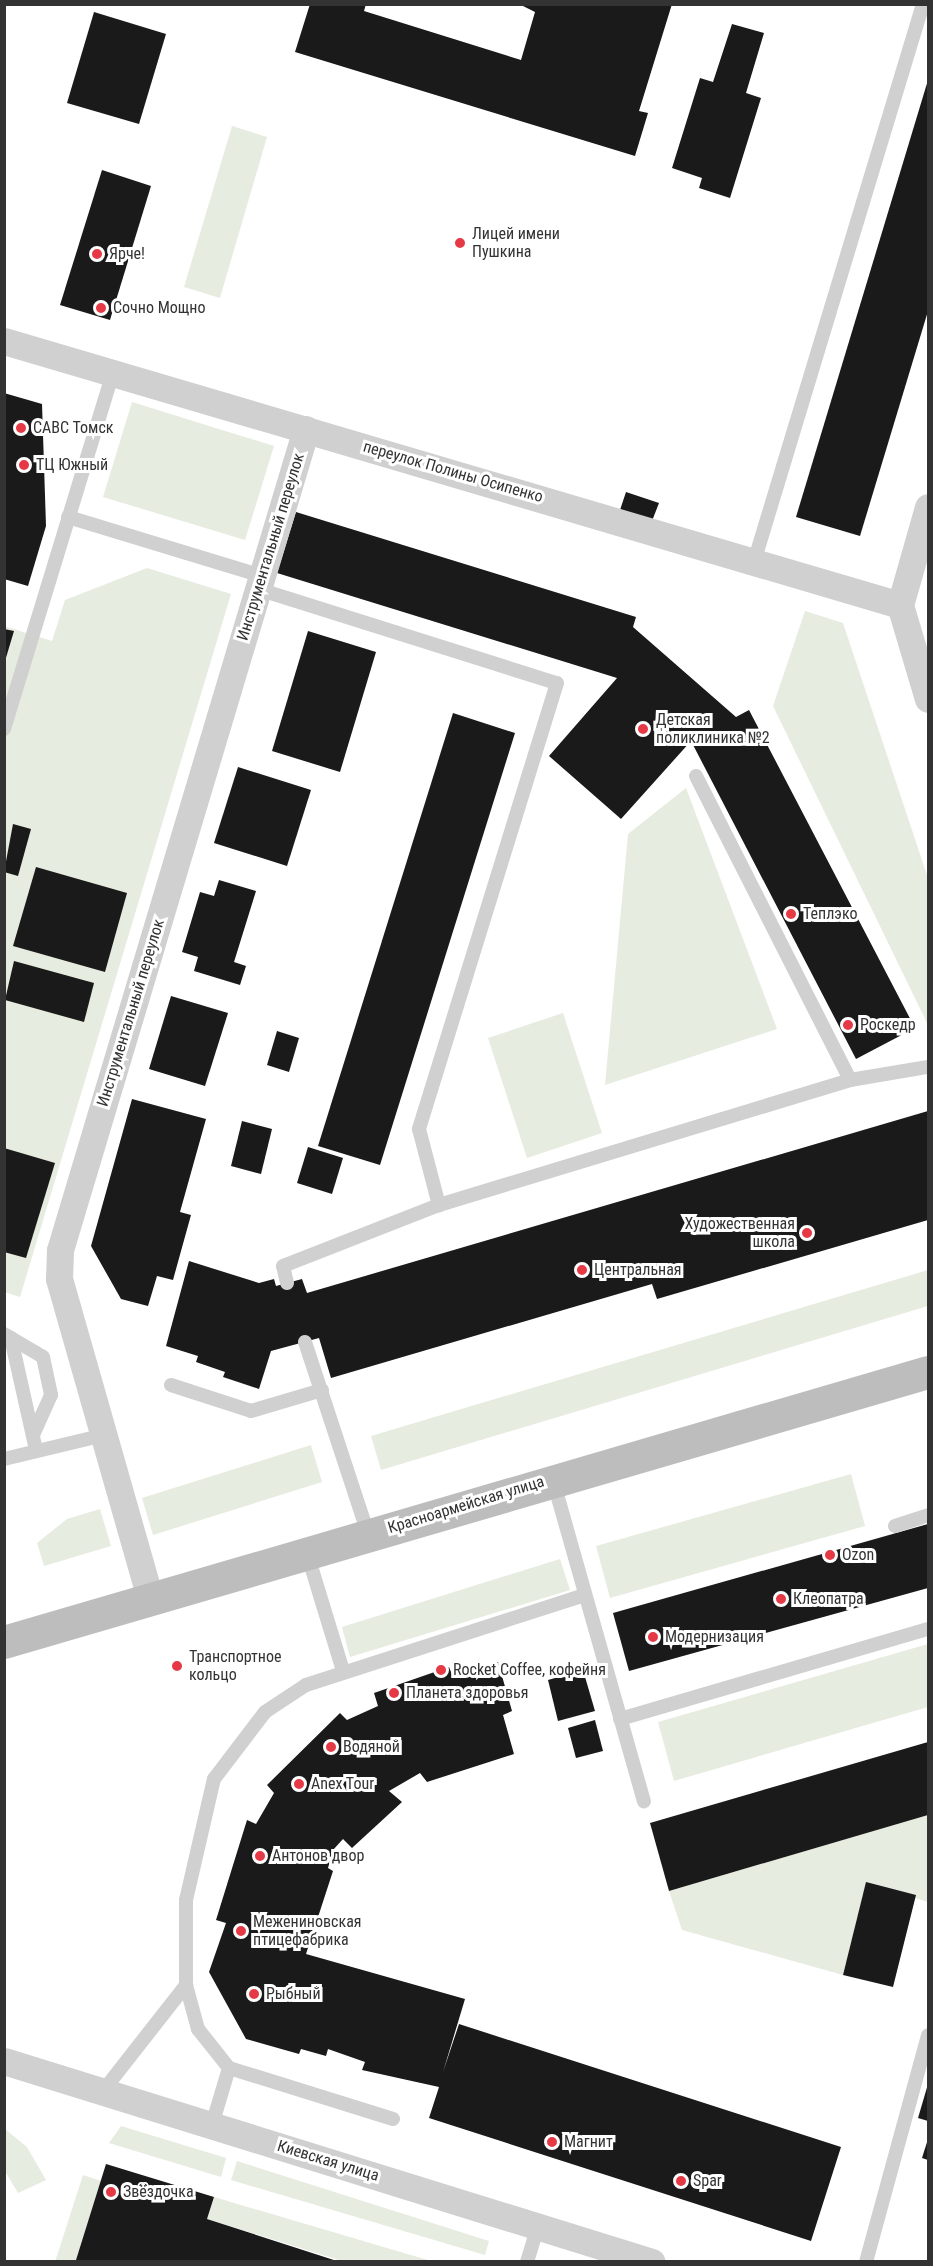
<!DOCTYPE html>
<meta charset="utf-8">
<style>
body{margin:0}
#map{position:relative;width:933px;height:2266px;overflow:hidden;background:#fff;font-family:"Roboto Condensed",sans-serif}
div>[style]{position:absolute}
.green>*{inset:0;background:#e6ecdf}
.building>*{inset:0;background:#1a1a1a}
.lane>*{height:14px;margin:-7px;padding:0 7px;transform-origin:7px;border-radius:7px;background:#d0d0d0}
.street>*{height:27px;margin:-13.5px;padding:0 13.5px;transform-origin:13.5px;border-radius:13.5px;background:#d0d0d0}
.secondary>*{height:33px;margin:-16.5px;padding:0 16.5px;transform-origin:16.5px;border-radius:16.5px;background:#bdbdbd}
.dots>*{width:16px;height:16px;translate:-50% -50%;box-sizing:border-box;border:3px solid #fff;border-radius:50%}
span{translate:-50% -50%;white-space:nowrap;text-align:center;line-height:1.15;-webkit-text-stroke:6px #fff;paint-order:stroke}
.poi-label{font-size:16px;color:#333}
.left{translate:0 -50%;text-align:left}
.right{translate:-100% -50%;text-align:right}
.street-label{font-size:16px;color:#333}
.frame{position:absolute;inset:0;border:6px solid #333;pointer-events:none}
</style>
<div id="map">
<div class="green">
<i style="clip-path:polygon(232px 126px,267px 137px,220px 298px,184px 287px)"></i>
<i style="clip-path:polygon(132px 402px,274px 446px,245px 540px,103px 497px)"></i>
<i style="clip-path:polygon(147px 568px,231px 594px,20px 1297px,4px 1292px,4px 626px,52px 641px,65px 600px)"></i>
<i style="clip-path:polygon(805px 611px,843px 623px,928px 878px,928px 1025px,773px 706px)"></i>
<i style="clip-path:polygon(686px 788px,777px 1029px,605px 1085px,628px 834px)"></i>
<i style="clip-path:polygon(563px 1013px,602px 1133px,527px 1158px,488px 1038px)"></i>
<i style="clip-path:polygon(928px 1270px,928px 1306px,381px 1470px,371px 1436px)"></i>
<i style="clip-path:polygon(311px 1445px,322px 1482px,153px 1535px,142px 1498px)"></i>
<i style="clip-path:polygon(851px 1474px,865px 1526px,610px 1598px,596px 1546px)"></i>
<i style="clip-path:polygon(100px 1509px,111px 1546px,44px 1566px,37px 1543px,67px 1519px)"></i>
<i style="clip-path:polygon(560px 1559px,570px 1590px,350px 1657px,342px 1627px)"></i>
<i style="clip-path:polygon(928px 1644px,928px 1707px,674px 1781px,658px 1722px)"></i>
<i style="clip-path:polygon(928px 1815px,928px 1902px,866px 1883px,843px 1975px,682px 1930px,669px 1891px)"></i>
<i style="clip-path:polygon(121px 2126px,226px 2158px,221px 2177px,109px 2143px)"></i>
<i style="clip-path:polygon(5px 2129px,27px 2147px,46px 2180px,18px 2193px,5px 2171px)"></i>
<i style="clip-path:polygon(237px 2161px,489px 2241px,485px 2255px,231px 2180px)"></i>
<i style="clip-path:polygon(83px 2175px,101px 2181px,76px 2260px,80px 2261px,55px 2262px)"></i>
<i style="clip-path:polygon(214px 2197px,431px 2261px,342px 2261px,207px 2219px)"></i>
</div>
<div class="building">
<i style="clip-path:polygon(310px 4px,366px 4px,364px 11px,521px 60px,535px 12px,519px 4px,672px 4px,639px 111px,648px 113px,635px 156px,295px 52px)"></i>
<i style="clip-path:polygon(94px 12px,166px 34px,139px 124px,67px 103px)"></i>
<i style="clip-path:polygon(732px 24px,764px 33px,746px 93px,761px 98px,730px 198px,699px 188px,702px 178px,672px 168px,700px 78px,713px 82px)"></i>
<i style="clip-path:polygon(928px 80px,928px 311px,860px 536px,796px 517px)"></i>
<i style="clip-path:polygon(102px 170px,151px 186px,110px 320px,60px 305px)"></i>
<i style="clip-path:polygon(4px 393px,42px 404px,46px 526px,28px 586px,4px 579px)"></i>
<i style="clip-path:polygon(626px 492px,659px 503px,652px 521px,620px 510px)"></i>
<i style="clip-path:polygon(296px 512px,636px 617px,633px 627px,736px 717px,749px 710px,915px 1028px,856px 1059px,691px 741px,621px 819px,549px 756px,617px 678px,277px 573px)"></i>
<i style="clip-path:polygon(4px 629px,14px 631px,5px 661px,4px 661px)"></i>
<i style="clip-path:polygon(308px 631px,376px 652px,340px 772px,272px 751px)"></i>
<i style="clip-path:polygon(453px 713px,515px 733px,380px 1165px,318px 1146px)"></i>
<i style="clip-path:polygon(238px 767px,311px 790px,287px 866px,214px 843px)"></i>
<i style="clip-path:polygon(13px 824px,31px 829px,18px 876px,4px 872px)"></i>
<i style="clip-path:polygon(36px 867px,127px 893px,105px 972px,13px 946px)"></i>
<i style="clip-path:polygon(219px 880px,256px 891px,234px 962px,246px 966px,240px 985px,194px 971px,198px 957px,182px 952px,200px 892px,214px 896px)"></i>
<i style="clip-path:polygon(14px 961px,94px 983px,84px 1022px,5px 1000px)"></i>
<i style="clip-path:polygon(171px 996px,228px 1013px,205px 1086px,149px 1069px)"></i>
<i style="clip-path:polygon(277px 1031px,299px 1038px,289px 1072px,267px 1065px)"></i>
<i style="clip-path:polygon(132px 1099px,206px 1119px,180px 1212px,191px 1215px,173px 1280px,157px 1276px,148px 1306px,121px 1299px,91px 1246px)"></i>
<i style="clip-path:polygon(928px 1111px,928px 1220px,657px 1299px,652px 1284px,331px 1378px,319px 1338px,271px 1351px,259px 1389px,223px 1377px,225px 1372px,196px 1362px,198px 1356px,166px 1346px,189px 1261px,259px 1283px,274px 1279px,276px 1286px,302px 1279px,307px 1293px)"></i>
<i style="clip-path:polygon(242px 1121px,272px 1129px,261px 1174px,231px 1166px)"></i>
<i style="clip-path:polygon(308px 1147px,343px 1158px,332px 1194px,297px 1183px)"></i>
<i style="clip-path:polygon(4px 1148px,55px 1163px,26px 1258px,4px 1252px)"></i>
<i style="clip-path:polygon(928px 1524px,928px 1588px,629px 1671px,613px 1613px)"></i>
<i style="clip-path:polygon(498px 1662px,512px 1711px,503px 1715px,514px 1754px,427px 1782px,420px 1773px,389px 1791px,402px 1802px,352px 1848px,343px 1839px,333px 1850px,328px 1868px,333px 1871px,306px 1954px,465px 1999px,443px 2072px,459px 2024px,841px 2147px,811px 2241px,429px 2118px,439px 2087px,362px 2070px,365px 2062px,328px 2049px,326px 2056px,301px 2049px,299px 2054px,246px 2039px,209px 1972px,226px 1923px,216px 1920px,247px 1820px,256px 1824px,274px 1793px,267px 1785px,340px 1713px,347px 1720px,378px 1706px,374px 1693px,449px 1667px,453px 1677px)"></i>
<i style="clip-path:polygon(583px 1670px,595px 1711px,558px 1721px,548px 1680px)"></i>
<i style="clip-path:polygon(595px 1720px,603px 1751px,576px 1758px,568px 1728px)"></i>
<i style="clip-path:polygon(928px 1742px,928px 1815px,669px 1891px,650px 1823px)"></i>
<i style="clip-path:polygon(866px 1882px,916px 1895px,893px 1987px,843px 1975px)"></i>
<i style="clip-path:polygon(928px 2084px,928px 2121px,918px 2118px)"></i>
<i style="clip-path:polygon(928px 2139px,928px 2160px,922px 2158px)"></i>
<i style="clip-path:polygon(106px 2164px,214px 2197px,207px 2219px,340px 2262px,76px 2260px)"></i>
</div>
<div class="lane">
<i style="left:68px;top:517px;width:203px;rotate:16.9deg"></i>
<i style="left:754px;top:562px;width:583px;rotate:-73.15deg"></i>
<i style="left:258px;top:589px;width:313px;rotate:17.5deg"></i>
<i style="left:557px;top:683px;width:467px;rotate:107.2deg"></i>
<i style="left:419px;top:1129px;width:79px;rotate:75.3deg"></i>
<i style="left:4px;top:729px;width:373px;rotate:-73deg"></i>
<i style="left:696px;top:776px;width:341px;rotate:63.1deg"></i>
<i style="left:287px;top:1283px;width:17px;rotate:-103deg"></i>
<i style="left:283px;top:1266px;width:168px;rotate:-21.4deg"></i>
<i style="left:439px;top:1205px;width:430px;rotate:-16.9deg"></i>
<i style="left:850px;top:1080px;width:79px;rotate:-9.5deg"></i>
<i style="left:4px;top:1334px;width:45px;rotate:30.5deg"></i>
<i style="left:43px;top:1357px;width:39px;rotate:78deg"></i>
<i style="left:51px;top:1395px;width:44px;rotate:114.2deg"></i>
<i style="left:11px;top:1338px;width:115px;rotate:77.4deg"></i>
<i style="left:305px;top:1342px;width:202px;rotate:71.8deg"></i>
<i style="left:171px;top:1385px;width:84px;rotate:18deg"></i>
<i style="left:251px;top:1411px;width:74px;rotate:-16.5deg"></i>
<i style="left:4px;top:1459px;width:103px;rotate:-13.5deg"></i>
<i style="left:553px;top:1480px;width:334px;rotate:74.2deg"></i>
<i style="left:895px;top:1526px;width:35px;rotate:-18deg"></i>
<i style="left:307px;top:1553px;width:123px;rotate:73deg"></i>
<i style="left:620px;top:1719px;width:321px;rotate:-16.3deg"></i>
<i style="left:103px;top:2091px;width:135px;rotate:-51.9deg"></i>
<i style="left:393px;top:2119px;width:172px;rotate:-162.7deg"></i>
<i style="left:229px;top:2068px;width:50px;rotate:-128.5deg"></i>
<i style="left:198px;top:2029px;width:46px;rotate:-105.3deg"></i>
<i style="left:186px;top:1985px;width:85px;rotate:-90deg"></i>
<i style="left:186px;top:1900px;width:124px;rotate:-77deg"></i>
<i style="left:214px;top:1779px;width:84px;rotate:-52.7deg"></i>
<i style="left:265px;top:1712px;width:49px;rotate:-33.4deg"></i>
<i style="left:306px;top:1685px;width:292px;rotate:-17.9deg"></i>
<i style="left:212px;top:2125px;width:59px;rotate:-73.4deg"></i>
<i style="left:527px;top:2262px;width:37px;rotate:-73deg"></i>
<i style="left:866px;top:2262px;width:235px;rotate:-74.7deg"></i>
</div>
<div class="street">
<i style="left:4px;top:341px;width:934px;rotate:16.42deg"></i>
<i style="left:928px;top:507px;width:102px;rotate:105.9deg"></i>
<i style="left:900px;top:605px;width:98px;rotate:73.4deg"></i>
<i style="left:150px;top:1598px;width:332px;rotate:-105.9deg"></i>
<i style="left:59px;top:1279px;width:29px;rotate:-88deg"></i>
<i style="left:60px;top:1250px;width:857px;rotate:-73.32deg"></i>
<i style="left:4px;top:2061px;width:678px;rotate:17.23deg"></i>
</div>
<div class="secondary">
<i style="left:4px;top:1642px;width:963px;rotate:-16.29deg"></i>
</div>
<div class="dots">
<i style="left:460px;top:243px;background:#e63946"></i>
<i style="left:97px;top:254px;background:#e63946"></i>
<i style="left:101px;top:308px;background:#e63946"></i>
<i style="left:21px;top:428px;background:#e63946"></i>
<i style="left:24px;top:465px;background:#e63946"></i>
<i style="left:643px;top:729px;background:#e63946"></i>
<i style="left:791px;top:914px;background:#e63946"></i>
<i style="left:848px;top:1025px;background:#e63946"></i>
<i style="left:807px;top:1233px;background:#e63946"></i>
<i style="left:582px;top:1270px;background:#e63946"></i>
<i style="left:830px;top:1555px;background:#e63946"></i>
<i style="left:781px;top:1599px;background:#e63946"></i>
<i style="left:653px;top:1637px;background:#e63946"></i>
<i style="left:177px;top:1666px;background:#e63946"></i>
<i style="left:441px;top:1670px;background:#e63946"></i>
<i style="left:394px;top:1693px;background:#e63946"></i>
<i style="left:331px;top:1747px;background:#e63946"></i>
<i style="left:299px;top:1784px;background:#e63946"></i>
<i style="left:260px;top:1856px;background:#e63946"></i>
<i style="left:241px;top:1931px;background:#e63946"></i>
<i style="left:254px;top:1994px;background:#e63946"></i>
<i style="left:552px;top:2142px;background:#e63946"></i>
<i style="left:681px;top:2181px;background:#e63946"></i>
<i style="left:111px;top:2192px;background:#e63946"></i>
</div>
<div class="poi-label">
<span class="left" style="left:472px;top:243px">Лицей имени<br>Пушкина</span>
<span class="left" style="left:109px;top:254px">Ярче!</span>
<span class="left" style="left:113px;top:308px">Сочно Мощно</span>
<span class="left" style="left:33px;top:428px">САВС Томск</span>
<span class="left" style="left:36px;top:465px">ТЦ Южный</span>
<span class="left" style="left:656px;top:729px">Детская<br>поликлиника №2</span>
<span class="left" style="left:803px;top:914px">Теплэко</span>
<span class="left" style="left:860px;top:1025px">Роскедр</span>
<span class="right" style="left:795px;top:1233px">Художественная<br>школа</span>
<span class="left" style="left:594px;top:1270px">Центральная</span>
<span class="left" style="left:842px;top:1555px">Ozon</span>
<span class="left" style="left:793px;top:1599px">Клеопатра</span>
<span class="left" style="left:665px;top:1637px">Модернизация</span>
<span class="left" style="left:189px;top:1666px">Транспортное<br>кольцо</span>
<span class="left" style="left:453px;top:1670px">Rocket Coffee, кофейня</span>
<span class="left" style="left:406px;top:1693px">Планета здоровья</span>
<span class="left" style="left:343px;top:1747px">Водяной</span>
<span class="left" style="left:311px;top:1784px">Anex Tour</span>
<span class="left" style="left:272px;top:1856px">Антонов двор</span>
<span class="left" style="left:253px;top:1931px">Межениновская<br>птицефабрика</span>
<span class="left" style="left:266px;top:1994px">Рыбный</span>
<span class="left" style="left:564px;top:2142px">Магнит</span>
<span class="left" style="left:693px;top:2181px">Spar</span>
<span class="left" style="left:123px;top:2192px">Звёздочка</span>
</div>
<div class="street-label">
<span style="left:453px;top:472px;rotate:16deg">переулок Полины Осипенко</span>
<span style="left:271px;top:547px;rotate:-73deg">Инструментальный переулок</span>
<span style="left:131px;top:1013px;rotate:-73deg">Инструментальный переулок</span>
<span style="left:466px;top:1505px;rotate:-17deg">Красноармейская улица</span>
<span style="left:328px;top:2161px;rotate:17deg">Киевская улица</span>
</div>
<div class="frame"></div>
</div>
